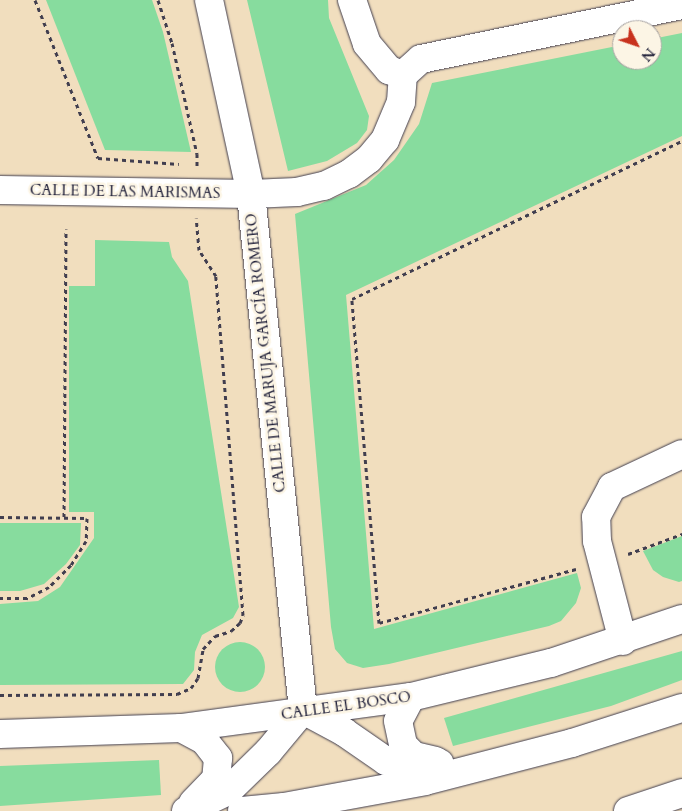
<!DOCTYPE html>
<meta charset="utf-8">
<style>
body{margin:0}
#map{position:relative;width:682px;height:811px;overflow:hidden;background:#f1debe;font-family:Cardo,serif}
div>[style]{position:absolute}
.green>*{inset:0;background:#87dc9e}
.round{border-radius:50%}
.path>*{height:3px;margin-top:-1.5px;transform-origin:0;background:repeating-linear-gradient(90deg,#413e4f 0 4px,transparent 0 8px)}
.roads{filter:drop-shadow(0 0 1px #413e4f) drop-shadow(0 0 1px #413e4f)}
.minor>*{height:28px;margin:-14px;padding:0 14px;transform-origin:14px;border-radius:14px;background:#fff}
.motorway>*{height:28px;margin:-14px;padding:0 14px;transform-origin:14px;border-radius:14px;background:#fff}
span{translate:-50% -50%;white-space:nowrap;text-align:center;line-height:1.15;-webkit-text-stroke:5px #fcf5e5;paint-order:stroke}
.street-label{font-size:15px;color:#22223b}
.north{position:absolute;left:612px;top:20px;width:50px;height:50px;box-sizing:border-box;background:#fcf5e5;border:1px solid #a5a1a1;border-radius:50%;rotate:131deg;font-size:14px;font-weight:700;line-height:20px;text-align:center;color:#22223b}
.north::after{content:'';display:block;margin:auto;width:18px;height:22px;background:#c8321e;clip-path:polygon(50% 0,100% 100%,50% 72%,0 100%)}
</style>
<div id="map">
<div class="green">
<i style="clip-path:polygon(46px 0,152px 0,163px 32px,191px 152px,105px 150px)"></i>
<i style="clip-path:polygon(247px 0,328px 0,329px 18px,369px 116px,367px 130px,357px 143px,327px 161px,288px 171px)"></i>
<i style="clip-path:polygon(682px 33px,682px 136px,346px 295px,374px 629px,577px 573px,581px 588px,576px 603px,561px 621px,549px 626px,389px 664px,363px 668px,347px 663px,335px 649px,331px 627px,295px 214px,366px 185px,394px 160px,419px 124px,432px 83px,622px 45px,622px 60px,652px 60px,652px 39px)"></i>
<i style="clip-path:polygon(95px 240px,169px 242px,172px 257px,188px 281px,239px 607px,233px 618px,202px 635px,195px 652px,194px 670px,183px 684px,0 685px,0 604px,38px 601px,60px 587px,94px 538px,94px 512px,69px 512px,69px 286px,95px 286px)"></i>
<i style="clip-path:polygon(0 523px,81px 523px,80px 545px,66px 564px,44px 584px,20px 591px,0 591px)"></i>
<i style="clip-path:polygon(682px 536px,682px 581px,679px 582px,663px 577px,653px 570px,643px 551px)"></i>
<i class="round" style="left:215px;top:642px;width:50px;height:50px"></i>
<i style="clip-path:polygon(682px 651px,682px 680px,611px 706px,453px 746px,444px 718px)"></i>
<i style="clip-path:polygon(159px 760px,161px 795px,0 806px,0 766px)"></i>
</div>
<div class="path">
<i style="left:35px;top:0;width:170px;rotate:68.3deg"></i>
<i style="left:98px;top:158px;width:81px;rotate:4.2deg"></i>
<i style="left:158px;top:0;width:45px;rotate:72deg"></i>
<i style="left:172px;top:43px;width:114px;rotate:77.3deg"></i>
<i style="left:197px;top:154px;width:13px;rotate:90deg"></i>
<i style="left:0;top:517px;width:87px;rotate:0.7deg"></i>
<i style="left:87px;top:518px;width:23px;rotate:92deg"></i>
<i style="left:86px;top:541px;width:28px;rotate:122deg"></i>
<i style="left:71px;top:565px;width:31px;rotate:135deg"></i>
<i style="left:49px;top:587px;width:25px;rotate:153deg"></i>
<i style="left:27px;top:598px;width:27px;rotate:180deg"></i>
<i style="left:64px;top:517px;width:288px;rotate:-89.6deg"></i>
<i style="left:628px;top:554px;width:58px;rotate:-20.3deg"></i>
<i style="left:576px;top:569px;width:204px;rotate:164.7deg"></i>
<i style="left:379px;top:623px;width:325px;rotate:-94.8deg"></i>
<i style="left:352px;top:299px;width:366px;rotate:-25.6deg"></i>
<i style="left:0;top:695px;width:177px;rotate:-0.3deg"></i>
<i style="left:177px;top:694px;width:15px;rotate:-23deg"></i>
<i style="left:191px;top:688px;width:12px;rotate:-55deg"></i>
<i style="left:198px;top:678px;width:29px;rotate:-80deg"></i>
<i style="left:203px;top:649px;width:18px;rotate:-47deg"></i>
<i style="left:215px;top:636px;width:17px;rotate:-17deg"></i>
<i style="left:231px;top:631px;width:12px;rotate:-42deg"></i>
<i style="left:240px;top:623px;width:9px;rotate:-69deg"></i>
<i style="left:243px;top:615px;width:340px;rotate:-94.6deg"></i>
<i style="left:216px;top:276px;width:31px;rotate:-123deg"></i>
<i style="left:199px;top:250px;width:32px;rotate:-95deg"></i>
</div>
<div class="roads">
<div class="minor">
<i style="left:209px;top:0;width:198px;rotate:77.8deg"></i>
<i style="left:251px;top:194px;width:519px;rotate:84.25deg"></i>
<i style="left:352px;top:0;width:46px;rotate:71.2deg"></i>
<i style="left:367px;top:44px;width:34px;rotate:50deg"></i>
<i style="left:389px;top:70px;width:15px;rotate:20deg"></i>
<i style="left:0;top:190px;width:251px;rotate:0.9deg"></i>
<i style="left:251px;top:194px;width:46px;rotate:-2.5deg"></i>
<i style="left:297px;top:192px;width:28px;rotate:-13deg"></i>
<i style="left:324px;top:186px;width:28px;rotate:-26deg"></i>
<i style="left:349px;top:174px;width:25px;rotate:-37deg"></i>
<i style="left:369px;top:159px;width:25px;rotate:-50deg"></i>
<i style="left:385px;top:140px;width:41px;rotate:-67.2deg"></i>
<i style="left:401px;top:102px;width:27px;rotate:-86deg"></i>
<i style="left:403px;top:75px;width:24px;rotate:-42deg"></i>
<i style="left:421px;top:59px;width:267px;rotate:-11.7deg"></i>
<i style="left:623px;top:641px;width:103px;rotate:-104.6deg"></i>
<i style="left:597px;top:541px;width:24px;rotate:-92deg"></i>
<i style="left:596px;top:517px;width:34px;rotate:-62deg"></i>
<i style="left:612px;top:487px;width:77px;rotate:-25.2deg"></i>
<i style="left:0;top:734px;width:181px;rotate:-1.9deg"></i>
<i style="left:181px;top:728px;width:232px;rotate:-7.7deg"></i>
<i style="left:411px;top:697px;width:144px;rotate:-13.7deg"></i>
<i style="left:551px;top:663px;width:138px;rotate:-18.6deg"></i>
</div>
<div class="motorway">
<i style="left:411px;top:697px;width:27px;rotate:118deg"></i>
<i style="left:398px;top:721px;width:25px;rotate:78deg"></i>
<i style="left:403px;top:745px;width:16px;rotate:45deg"></i>
<i style="left:414px;top:756px;width:22px;rotate:13deg"></i>
<i style="left:181px;top:728px;width:26px;rotate:28deg"></i>
<i style="left:204px;top:740px;width:23px;rotate:52deg"></i>
<i style="left:218px;top:758px;width:21px;rotate:95deg"></i>
<i style="left:216px;top:779px;width:33px;rotate:134deg"></i>
<i style="left:186px;top:811px;width:47px;rotate:-25.5deg"></i>
<i style="left:228px;top:791px;width:56px;rotate:-44.3deg"></i>
<i style="left:268px;top:752px;width:55px;rotate:-50.2deg"></i>
<i style="left:303px;top:710px;width:47px;rotate:28.2deg"></i>
<i style="left:344px;top:732px;width:51px;rotate:34.6deg"></i>
<i style="left:386px;top:761px;width:27px;rotate:15deg"></i>
<i style="left:412px;top:768px;width:28px;rotate:-10deg"></i>
<i style="left:242px;top:811px;width:42px;rotate:-5.4deg"></i>
<i style="left:284px;top:807px;width:143px;rotate:-10.4deg"></i>
<i style="left:425px;top:781px;width:152px;rotate:-14.5deg"></i>
<i style="left:572px;top:743px;width:115px;rotate:-17.7deg"></i>
<i style="left:628px;top:811px;width:57px;rotate:-18.4deg"></i>
</div>
</div>
<div class="street-label">
<span style="left:125px;top:192px;rotate:1deg">CALLE DE LAS MARISMAS</span>
<span style="left:266px;top:353px;rotate:-96deg">CALLE DE MARUJA GARCÍA ROMERO</span>
<span style="left:346px;top:706px;rotate:-8deg">CALLE EL BOSCO</span>
</div>
<div class="north">N</div>
</div>
